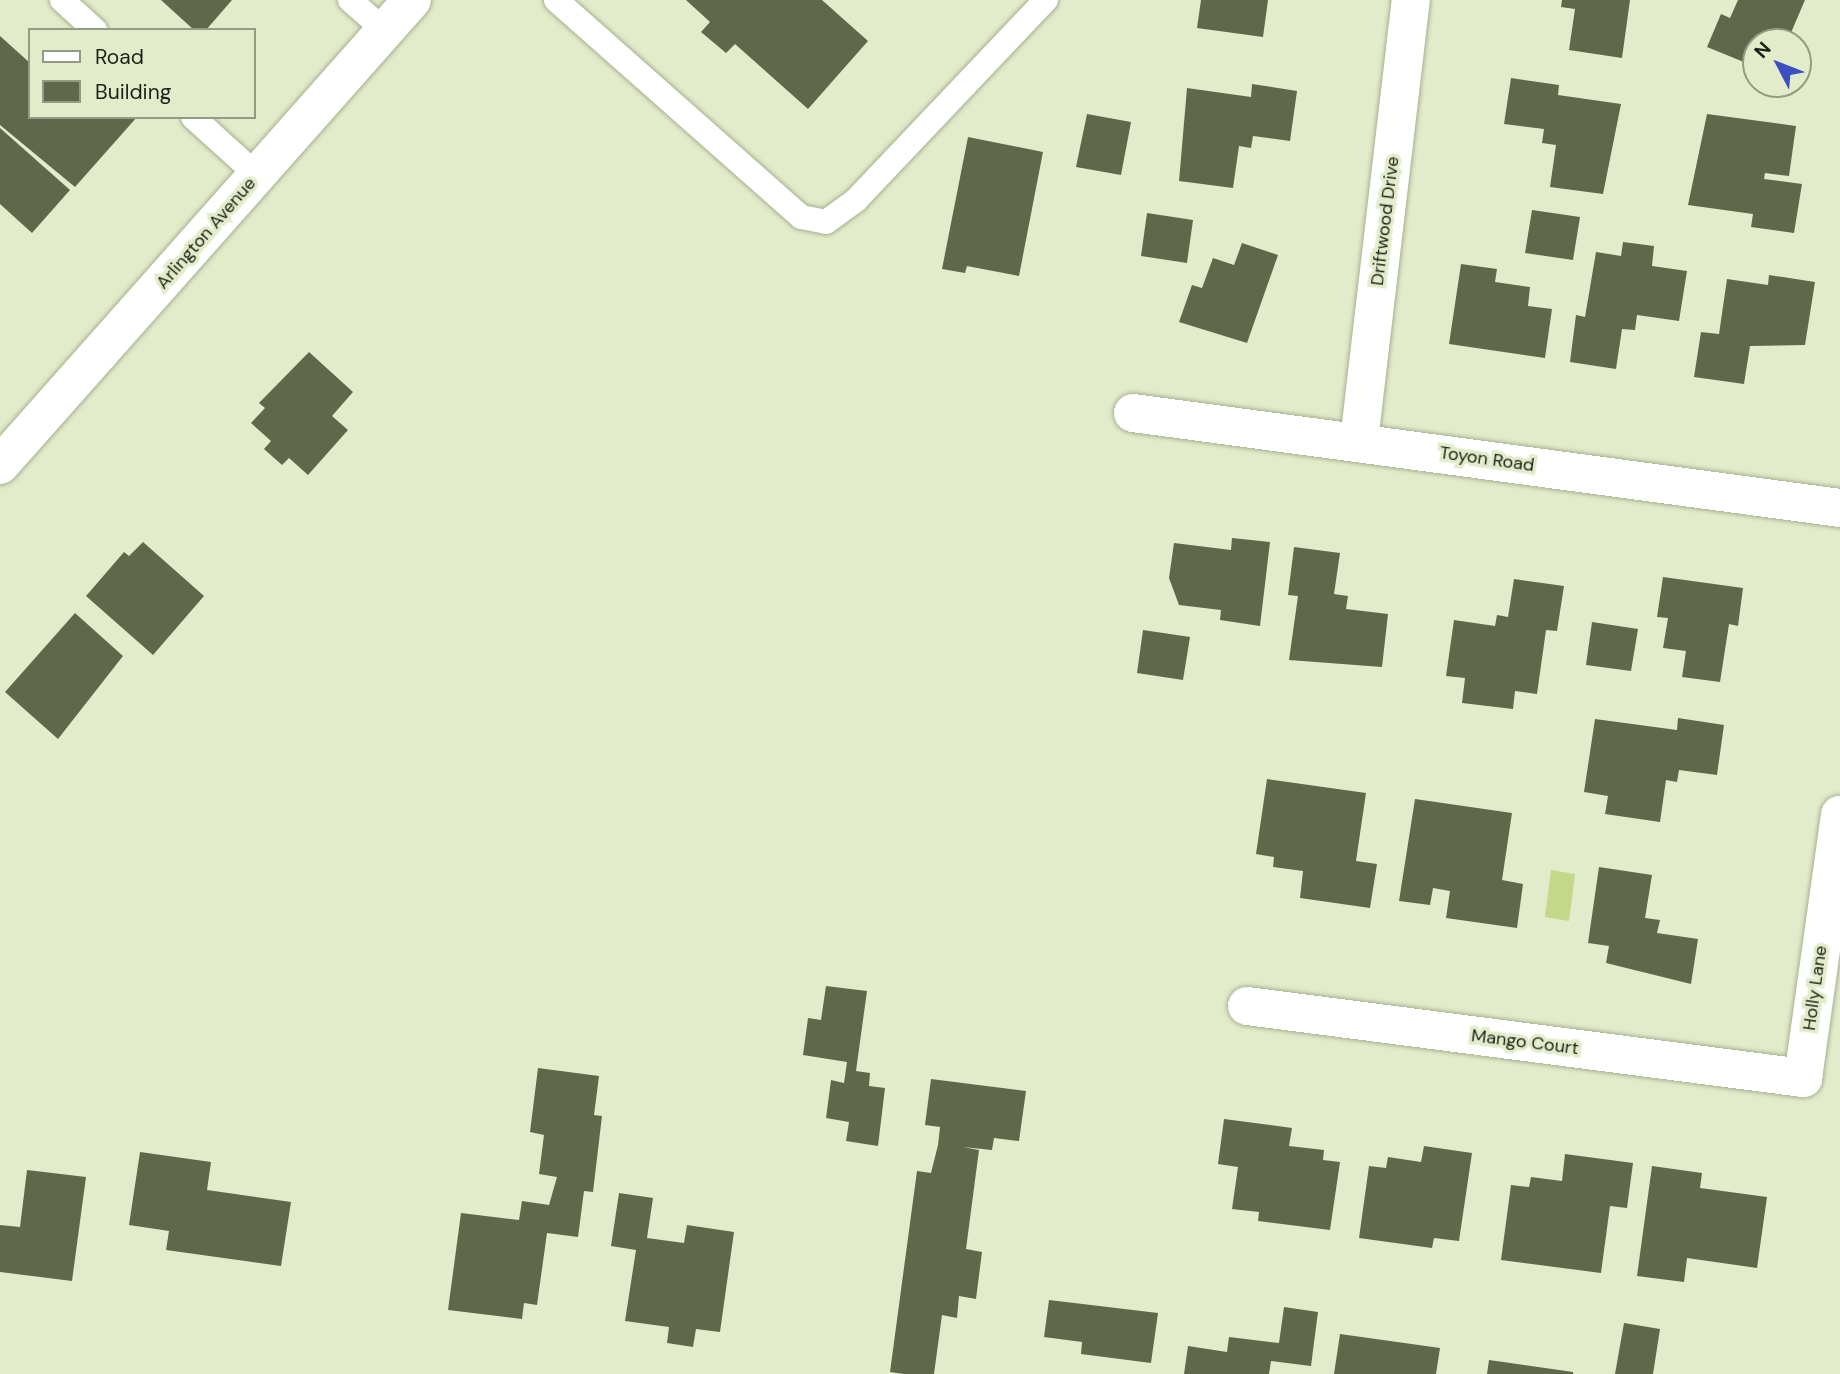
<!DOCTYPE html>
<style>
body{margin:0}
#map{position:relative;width:1840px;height:1374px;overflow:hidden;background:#e2eccb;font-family:"DM Sans",sans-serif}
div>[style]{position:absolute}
.water>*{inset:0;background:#c3d889}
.building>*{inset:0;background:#60684b}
.roads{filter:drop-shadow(0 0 2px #a7b091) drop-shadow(0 0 2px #a7b091)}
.lane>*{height:24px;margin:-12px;padding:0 12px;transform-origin:12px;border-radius:12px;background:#fff}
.street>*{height:38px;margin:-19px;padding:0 19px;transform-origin:19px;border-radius:19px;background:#fff}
.primary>*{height:38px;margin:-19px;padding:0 19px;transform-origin:19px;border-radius:19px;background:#fff}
span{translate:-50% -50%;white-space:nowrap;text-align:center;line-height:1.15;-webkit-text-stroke:7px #e2eccb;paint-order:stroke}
.street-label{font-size:18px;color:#1d2115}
.legend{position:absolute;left:28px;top:28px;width:228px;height:91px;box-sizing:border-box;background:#e2eccb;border:2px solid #939b82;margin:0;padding:9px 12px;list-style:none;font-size:21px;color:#1d2115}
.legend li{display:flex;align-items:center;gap:14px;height:35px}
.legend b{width:35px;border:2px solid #939b82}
.north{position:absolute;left:1742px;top:28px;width:70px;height:70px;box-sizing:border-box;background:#e2eccb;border:2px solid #939b82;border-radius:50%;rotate:312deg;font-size:19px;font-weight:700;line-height:28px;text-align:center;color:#1d2115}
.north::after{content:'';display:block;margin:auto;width:24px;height:32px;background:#3d50c3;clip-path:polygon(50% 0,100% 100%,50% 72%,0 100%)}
</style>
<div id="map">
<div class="water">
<i style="clip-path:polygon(1551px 870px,1575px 874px,1569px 921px,1545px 917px)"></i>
</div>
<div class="building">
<i style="clip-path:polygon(161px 0,232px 0,206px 30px,194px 30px)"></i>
<i style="clip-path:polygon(686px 0,822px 0,868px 41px,808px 109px,735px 44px,726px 53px,701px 32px,710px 22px)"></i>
<i style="clip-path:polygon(1201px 0,1268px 0,1263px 37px,1197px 28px)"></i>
<i style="clip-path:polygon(1562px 0,1630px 0,1622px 58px,1569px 50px,1575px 9px,1561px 7px)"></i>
<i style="clip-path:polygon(1738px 0,1805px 0,1787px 42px,1756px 42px,1756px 67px,1707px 47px,1721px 14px,1730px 18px)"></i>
<i style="clip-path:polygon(0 36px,30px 63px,30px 117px,137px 117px,75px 187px,0 125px)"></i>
<i style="clip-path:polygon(1511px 78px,1559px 85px,1558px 95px,1621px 104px,1603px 194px,1550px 187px,1556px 145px,1542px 143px,1544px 129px,1504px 124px)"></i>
<i style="clip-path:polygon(1252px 84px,1297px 91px,1290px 141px,1253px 136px,1251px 148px,1239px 146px,1233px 188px,1179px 181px,1187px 88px,1251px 97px)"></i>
<i style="clip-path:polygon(1087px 114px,1131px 122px,1121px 175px,1076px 167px)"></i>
<i style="clip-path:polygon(1707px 114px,1796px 126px,1789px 176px,1765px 173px,1764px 179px,1802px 184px,1794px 233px,1751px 227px,1753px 214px,1688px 205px)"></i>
<i style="clip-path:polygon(0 128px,70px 190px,32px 233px,0 204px)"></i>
<i style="clip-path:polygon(968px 137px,1043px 152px,1019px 276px,967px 266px,965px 273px,942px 269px)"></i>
<i style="clip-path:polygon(1532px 210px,1580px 217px,1573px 260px,1525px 253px)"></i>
<i style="clip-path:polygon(1147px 213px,1193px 220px,1187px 263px,1141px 256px)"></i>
<i style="clip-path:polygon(1623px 242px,1654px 246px,1652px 266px,1687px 271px,1679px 321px,1637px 315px,1635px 330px,1622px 329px,1616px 369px,1570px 362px,1576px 315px,1585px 317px,1596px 252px,1621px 256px)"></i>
<i style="clip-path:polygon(1242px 243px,1278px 255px,1247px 343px,1179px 322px,1192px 285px,1202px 288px,1213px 258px,1234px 265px)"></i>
<i style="clip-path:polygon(1461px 264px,1497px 269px,1495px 282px,1530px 287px,1528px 306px,1552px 309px,1545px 358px,1449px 344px)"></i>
<i style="clip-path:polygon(1769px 275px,1815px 282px,1805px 345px,1750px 346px,1744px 384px,1694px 377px,1701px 332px,1719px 334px,1727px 279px,1768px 285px)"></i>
<i style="clip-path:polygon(309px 352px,353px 392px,332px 416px,348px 430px,308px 475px,289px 458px,282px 465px,264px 449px,271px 441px,251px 423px,265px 408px,259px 403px)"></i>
<i style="clip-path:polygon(1232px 538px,1270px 542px,1260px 626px,1220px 620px,1221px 610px,1179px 605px,1169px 578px,1174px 543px,1231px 550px)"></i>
<i style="clip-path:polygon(143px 542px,204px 596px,153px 655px,86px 596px,124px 552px,129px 556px)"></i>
<i style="clip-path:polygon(1294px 547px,1340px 553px,1334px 594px,1348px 596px,1346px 609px,1388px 614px,1382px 667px,1289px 660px,1298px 596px,1288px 595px)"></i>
<i style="clip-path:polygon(1663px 577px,1743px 588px,1738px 626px,1729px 624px,1720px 682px,1682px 677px,1686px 651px,1663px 648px,1668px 618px,1657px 617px)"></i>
<i style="clip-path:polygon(1514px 579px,1564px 586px,1557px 631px,1546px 630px,1537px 694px,1515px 691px,1513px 709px,1462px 703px,1465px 678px,1446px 676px,1454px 620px,1495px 626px,1497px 615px,1508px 617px)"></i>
<i style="clip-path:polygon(75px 613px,123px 656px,58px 739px,5px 692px)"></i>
<i style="clip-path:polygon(1592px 622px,1638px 629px,1631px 671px,1586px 665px)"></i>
<i style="clip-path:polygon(1143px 630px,1190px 637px,1183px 680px,1137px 673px)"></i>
<i style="clip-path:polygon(1678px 718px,1724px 725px,1717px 775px,1679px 770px,1677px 782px,1666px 780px,1660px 822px,1605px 814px,1608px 796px,1584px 792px,1595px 719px,1677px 730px)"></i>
<i style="clip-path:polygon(1267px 779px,1366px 793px,1356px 861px,1377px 864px,1370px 908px,1300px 898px,1303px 871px,1273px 867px,1274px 857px,1256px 854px)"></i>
<i style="clip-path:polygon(1415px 799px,1512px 813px,1502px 880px,1523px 884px,1517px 928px,1446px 918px,1450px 891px,1433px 888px,1430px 905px,1399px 901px)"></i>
<i style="clip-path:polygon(1599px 867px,1652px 875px,1645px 918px,1660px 920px,1657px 933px,1698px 939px,1691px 984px,1606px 963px,1609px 946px,1588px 943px)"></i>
<i style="clip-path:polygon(826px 986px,867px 991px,856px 1071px,870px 1073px,869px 1086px,885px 1088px,878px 1146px,846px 1141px,849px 1122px,826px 1118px,831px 1080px,844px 1083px,847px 1062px,803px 1055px,808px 1018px,821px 1020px)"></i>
<i style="clip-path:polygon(538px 1068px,599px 1076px,594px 1115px,602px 1116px,593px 1192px,584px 1191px,578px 1237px,547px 1233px,537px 1305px,524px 1303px,522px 1319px,448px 1310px,461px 1213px,519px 1220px,522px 1201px,549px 1205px,557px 1177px,539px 1174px,544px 1135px,530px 1132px)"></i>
<i style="clip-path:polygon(931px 1079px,1026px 1091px,1019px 1141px,994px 1138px,992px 1150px,963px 1147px,979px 1150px,966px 1249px,982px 1252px,976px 1299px,959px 1296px,957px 1318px,942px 1315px,934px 1374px,904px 1374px,890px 1372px,917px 1171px,931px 1173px,938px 1145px,940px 1127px,925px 1125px)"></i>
<i style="clip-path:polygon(1224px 1119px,1292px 1128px,1289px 1146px,1324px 1150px,1323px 1160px,1340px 1162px,1330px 1230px,1258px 1221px,1259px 1212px,1232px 1209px,1238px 1167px,1218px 1164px)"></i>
<i style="clip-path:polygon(1424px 1146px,1472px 1153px,1459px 1241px,1434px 1238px,1432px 1248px,1359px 1238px,1369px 1166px,1386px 1168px,1388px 1157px,1421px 1162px)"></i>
<i style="clip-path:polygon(140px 1152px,211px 1162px,207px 1190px,291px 1202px,281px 1266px,166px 1250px,169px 1231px,129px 1225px)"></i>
<i style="clip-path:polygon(1565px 1154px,1633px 1163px,1627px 1208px,1610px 1206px,1601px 1273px,1501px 1260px,1511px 1185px,1529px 1187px,1531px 1177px,1562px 1181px)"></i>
<i style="clip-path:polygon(1652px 1166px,1702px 1173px,1700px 1188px,1767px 1197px,1757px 1268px,1687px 1258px,1684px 1282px,1637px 1276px)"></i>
<i style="clip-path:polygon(27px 1170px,86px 1177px,72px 1281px,0 1272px,0 1225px,20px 1227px)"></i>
<i style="clip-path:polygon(619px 1193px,653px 1198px,647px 1238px,684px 1243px,687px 1225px,734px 1232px,720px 1332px,696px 1329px,693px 1347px,667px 1343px,669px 1327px,625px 1321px,636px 1250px,611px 1246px)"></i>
<i style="clip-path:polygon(1049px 1300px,1158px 1313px,1151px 1363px,1081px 1354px,1082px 1342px,1044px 1337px)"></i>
<i style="clip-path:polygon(1284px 1307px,1318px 1312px,1311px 1366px,1271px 1361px,1269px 1374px,1184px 1374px,1188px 1346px,1227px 1352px,1229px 1337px,1279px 1343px)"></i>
<i style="clip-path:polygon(1624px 1323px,1660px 1329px,1653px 1374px,1615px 1374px)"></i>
<i style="clip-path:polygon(1340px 1334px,1440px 1348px,1436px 1374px,1334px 1374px)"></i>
<i style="clip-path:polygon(1489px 1360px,1573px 1372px,1573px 1374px,1487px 1374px)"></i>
</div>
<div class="roads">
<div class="lane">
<i style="left:62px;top:0;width:45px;rotate:42.3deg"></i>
<i style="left:350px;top:0;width:47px;rotate:41.5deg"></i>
<i style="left:556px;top:0;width:327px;rotate:41.5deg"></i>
<i style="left:801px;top:217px;width:25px;rotate:11deg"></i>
<i style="left:826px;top:222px;width:37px;rotate:-36deg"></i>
<i style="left:856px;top:200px;width:276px;rotate:-46.5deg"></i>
<i style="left:193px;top:117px;width:86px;rotate:42.2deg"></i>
</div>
<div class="street">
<i style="left:1133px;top:413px;width:713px;rotate:7.65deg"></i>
<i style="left:1359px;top:441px;width:444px;rotate:-83.3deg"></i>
<i style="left:1247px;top:1006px;width:561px;rotate:7.38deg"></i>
<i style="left:1803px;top:1078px;width:266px;rotate:-82deg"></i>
</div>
<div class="primary">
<i style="left:0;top:465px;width:621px;rotate:-48.46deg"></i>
</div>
</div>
<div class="street-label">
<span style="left:1385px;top:221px;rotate:-83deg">Driftwood Drive</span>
<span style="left:206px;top:233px;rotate:-49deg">Arlington Avenue</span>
<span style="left:1487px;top:459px;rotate:8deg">Toyon Road</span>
<span style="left:1815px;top:988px;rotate:-82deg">Holly Lane</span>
<span style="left:1525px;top:1042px;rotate:7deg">Mango Court</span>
</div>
<ul class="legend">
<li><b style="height:9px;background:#fff"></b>Road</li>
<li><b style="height:19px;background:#60684b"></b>Building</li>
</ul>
<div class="north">N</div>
</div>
